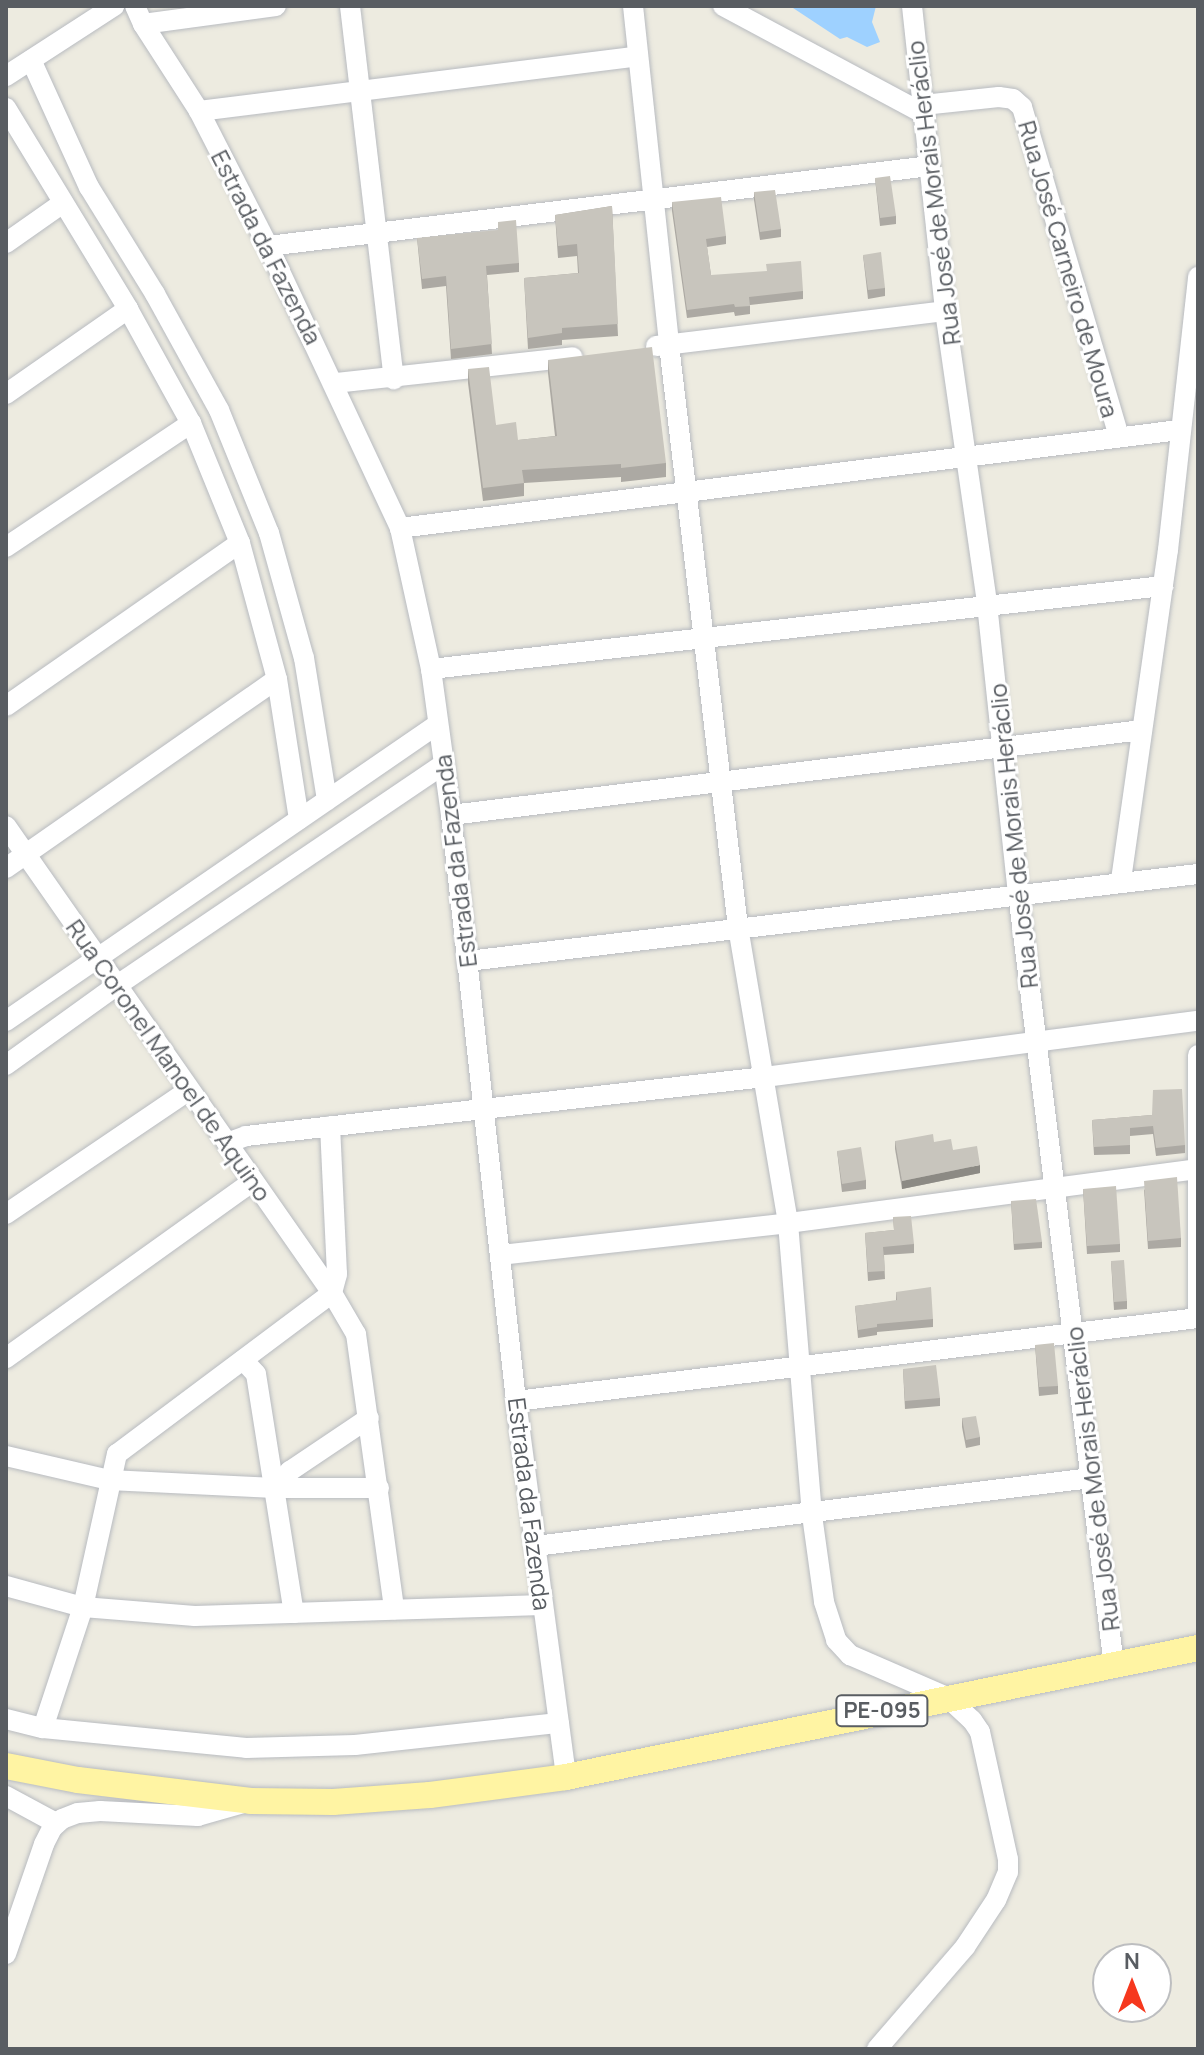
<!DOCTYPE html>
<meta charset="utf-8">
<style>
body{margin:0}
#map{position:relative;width:1204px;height:2055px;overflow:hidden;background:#edebe0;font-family:Manrope,sans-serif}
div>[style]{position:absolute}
.water>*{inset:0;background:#9ed1ff}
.roads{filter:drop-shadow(0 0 2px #b8bbc0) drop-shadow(0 0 2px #b8bbc0)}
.minor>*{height:20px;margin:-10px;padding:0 10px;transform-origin:10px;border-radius:10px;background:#fff}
.major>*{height:26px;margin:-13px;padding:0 13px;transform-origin:13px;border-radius:13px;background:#fff4a3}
.wall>*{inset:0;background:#aca9a3}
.shaded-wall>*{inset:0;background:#8c8a84}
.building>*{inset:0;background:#c8c5bd}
span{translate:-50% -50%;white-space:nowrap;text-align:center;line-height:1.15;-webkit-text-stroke:6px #fff;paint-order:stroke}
.shield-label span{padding:2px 6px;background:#fff;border:2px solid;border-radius:6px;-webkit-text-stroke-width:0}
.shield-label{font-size:22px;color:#595d62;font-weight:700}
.street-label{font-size:24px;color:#595d62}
.frame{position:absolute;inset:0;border:8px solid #595d62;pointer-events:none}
.north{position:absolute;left:1092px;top:1943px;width:80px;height:80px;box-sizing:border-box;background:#fff;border:2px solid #bdbec0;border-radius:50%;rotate:0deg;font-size:22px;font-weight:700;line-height:32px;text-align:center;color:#595d62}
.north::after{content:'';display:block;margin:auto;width:28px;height:36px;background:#f6381e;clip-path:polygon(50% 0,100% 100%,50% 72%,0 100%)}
</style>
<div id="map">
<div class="water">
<i style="clip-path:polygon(790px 6px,876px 6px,872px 22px,880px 42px,867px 47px,847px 37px,840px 39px)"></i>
</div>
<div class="roads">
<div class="minor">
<i style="left:135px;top:6px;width:20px;rotate:66deg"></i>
<i style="left:143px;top:24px;width:103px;rotate:57.2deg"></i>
<i style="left:199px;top:111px;width:152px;rotate:62.9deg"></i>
<i style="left:268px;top:246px;width:311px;rotate:64.9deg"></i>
<i style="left:400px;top:528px;width:144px;rotate:77.6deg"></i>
<i style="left:431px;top:669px;width:147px;rotate:82.2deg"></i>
<i style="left:451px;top:815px;width:590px;rotate:83.67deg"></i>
<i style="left:516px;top:1401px;width:379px;rotate:82.4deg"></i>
<i style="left:350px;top:6px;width:376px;rotate:83.3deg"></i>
<i style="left:633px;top:6px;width:341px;rotate:83.9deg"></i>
<i style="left:669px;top:345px;width:586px;rotate:83.24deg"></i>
<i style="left:738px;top:927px;width:300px;rotate:80.4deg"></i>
<i style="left:788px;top:1223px;width:293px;rotate:85.3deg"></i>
<i style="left:812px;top:1515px;width:88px;rotate:82.1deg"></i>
<i style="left:824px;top:1602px;width:40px;rotate:72deg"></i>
<i style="left:836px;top:1640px;width:21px;rotate:47deg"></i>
<i style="left:850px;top:1655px;width:106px;rotate:23.4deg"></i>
<i style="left:947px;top:1697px;width:34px;rotate:43deg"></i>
<i style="left:972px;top:1720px;width:14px;rotate:56deg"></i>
<i style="left:980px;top:1732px;width:130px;rotate:77.6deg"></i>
<i style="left:1008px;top:1859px;width:13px;rotate:90deg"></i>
<i style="left:1008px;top:1872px;width:30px;rotate:113deg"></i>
<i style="left:996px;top:1900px;width:56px;rotate:123.4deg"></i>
<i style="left:965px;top:1947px;width:135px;rotate:130.8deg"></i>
<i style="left:723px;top:6px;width:228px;rotate:28.2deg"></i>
<i style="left:912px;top:6px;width:307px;rotate:83.8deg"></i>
<i style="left:945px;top:311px;width:296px;rotate:81.8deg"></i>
<i style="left:987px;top:604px;width:291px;rotate:83.9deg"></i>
<i style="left:1018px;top:893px;width:779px;rotate:82.92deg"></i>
<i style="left:143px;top:24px;width:134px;rotate:-7.7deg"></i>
<i style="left:31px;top:60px;width:140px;rotate:65.5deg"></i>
<i style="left:89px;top:187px;width:126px;rotate:58.3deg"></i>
<i style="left:155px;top:294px;width:132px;rotate:61.1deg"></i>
<i style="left:219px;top:410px;width:133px;rotate:67.9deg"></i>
<i style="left:269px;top:533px;width:130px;rotate:74.4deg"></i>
<i style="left:304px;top:658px;width:144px;rotate:80.8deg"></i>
<i style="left:6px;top:76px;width:129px;rotate:-32.9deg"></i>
<i style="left:923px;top:105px;width:76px;rotate:-6deg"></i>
<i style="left:999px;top:97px;width:14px;rotate:8deg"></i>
<i style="left:1013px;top:99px;width:12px;rotate:42deg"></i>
<i style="left:1022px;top:107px;width:344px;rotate:73.6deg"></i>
<i style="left:6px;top:108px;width:235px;rotate:58.7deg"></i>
<i style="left:128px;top:309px;width:130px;rotate:61.1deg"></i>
<i style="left:191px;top:423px;width:130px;rotate:67.8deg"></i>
<i style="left:240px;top:543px;width:141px;rotate:74.8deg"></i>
<i style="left:277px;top:679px;width:142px;rotate:81.1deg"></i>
<i style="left:199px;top:111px;width:442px;rotate:-7.1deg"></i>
<i style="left:6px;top:243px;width:70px;rotate:-35.1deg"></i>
<i style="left:268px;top:246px;width:667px;rotate:-6.89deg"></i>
<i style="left:656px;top:346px;width:291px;rotate:-6.9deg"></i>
<i style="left:335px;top:383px;width:239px;rotate:-6.2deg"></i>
<i style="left:6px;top:394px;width:149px;rotate:-34.9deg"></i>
<i style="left:400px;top:528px;width:785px;rotate:-7.17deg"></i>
<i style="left:6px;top:547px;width:223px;rotate:-33.8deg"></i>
<i style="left:431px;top:669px;width:737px;rotate:-6.47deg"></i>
<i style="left:6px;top:706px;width:285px;rotate:-34.9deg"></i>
<i style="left:451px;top:815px;width:696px;rotate:-7.01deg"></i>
<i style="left:6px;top:826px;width:570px;rotate:55.08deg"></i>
<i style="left:332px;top:1293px;width:48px;rotate:59.7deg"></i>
<i style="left:356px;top:1334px;width:278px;rotate:82.1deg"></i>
<i style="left:6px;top:868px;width:330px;rotate:-34.9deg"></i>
<i style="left:1121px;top:880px;width:333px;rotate:-81.9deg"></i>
<i style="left:1168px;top:550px;width:275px;rotate:-83.7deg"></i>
<i style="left:468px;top:961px;width:735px;rotate:-6.8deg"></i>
<i style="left:6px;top:1021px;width:524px;rotate:-34.51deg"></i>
<i style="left:1198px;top:1055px;width:254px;rotate:90deg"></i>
<i style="left:6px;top:1065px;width:135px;rotate:-35.7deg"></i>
<i style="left:116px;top:986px;width:396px;rotate:-34.1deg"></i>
<i style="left:227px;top:1143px;width:20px;rotate:-20deg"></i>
<i style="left:246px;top:1136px;width:522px;rotate:-6.49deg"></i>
<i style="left:765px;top:1077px;width:437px;rotate:-7.4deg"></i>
<i style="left:6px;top:1214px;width:221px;rotate:-34.1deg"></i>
<i style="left:500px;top:1255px;width:290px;rotate:-6.3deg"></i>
<i style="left:788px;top:1223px;width:412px;rotate:-7.5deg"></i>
<i style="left:6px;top:1358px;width:304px;rotate:-35.6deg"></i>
<i style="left:243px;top:1360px;width:19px;rotate:47deg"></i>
<i style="left:256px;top:1374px;width:242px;rotate:81deg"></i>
<i style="left:516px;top:1401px;width:687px;rotate:-6.94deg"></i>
<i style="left:6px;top:1456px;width:106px;rotate:13.1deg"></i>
<i style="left:109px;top:1480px;width:166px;rotate:2.8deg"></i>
<i style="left:275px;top:1488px;width:104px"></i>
<i style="left:275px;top:1488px;width:23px;rotate:-49deg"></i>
<i style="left:290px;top:1471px;width:95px;rotate:-33.9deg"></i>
<i style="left:535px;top:1546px;width:560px;rotate:-6.97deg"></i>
<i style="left:6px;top:1586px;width:80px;rotate:15.3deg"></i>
<i style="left:83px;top:1607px;width:112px;rotate:4.6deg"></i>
<i style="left:195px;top:1616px;width:348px;rotate:-1.8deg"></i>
<i style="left:6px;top:1719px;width:38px;rotate:14deg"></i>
<i style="left:43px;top:1728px;width:204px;rotate:5.6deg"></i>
<i style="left:246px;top:1748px;width:109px;rotate:-1.6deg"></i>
<i style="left:355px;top:1745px;width:205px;rotate:-6.2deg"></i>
<i style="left:43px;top:1728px;width:127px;rotate:-71.7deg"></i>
<i style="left:83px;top:1607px;width:157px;rotate:-77.5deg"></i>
<i style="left:117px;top:1454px;width:269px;rotate:-36.8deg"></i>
<i style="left:332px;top:1293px;width:20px;rotate:-75deg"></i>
<i style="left:337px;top:1274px;width:148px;rotate:-92.7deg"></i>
<i style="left:6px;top:1796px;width:57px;rotate:28.4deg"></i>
<i style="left:6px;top:1954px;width:116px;rotate:-70.9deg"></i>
<i style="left:44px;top:1844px;width:18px;rotate:-63deg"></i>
<i style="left:52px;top:1828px;width:13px;rotate:-42deg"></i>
<i style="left:62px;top:1819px;width:17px;rotate:-21deg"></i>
<i style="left:78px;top:1813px;width:22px;rotate:-5deg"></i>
<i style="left:100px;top:1811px;width:98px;rotate:2.9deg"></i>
<i style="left:198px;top:1816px;width:54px;rotate:-16.1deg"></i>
</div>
<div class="major">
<i style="left:6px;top:1766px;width:73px;rotate:11deg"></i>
<i style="left:78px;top:1780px;width:174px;rotate:6.9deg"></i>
<i style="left:251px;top:1801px;width:82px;rotate:0.7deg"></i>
<i style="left:333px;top:1802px;width:97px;rotate:-4.1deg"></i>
<i style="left:430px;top:1795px;width:137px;rotate:-7.5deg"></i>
<i style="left:566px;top:1777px;width:645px;rotate:-11.54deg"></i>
</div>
</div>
<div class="wall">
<i style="clip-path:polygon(875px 178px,896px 216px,896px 224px,880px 226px)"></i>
<i style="clip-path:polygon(754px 192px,781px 229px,781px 237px,760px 240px,754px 200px)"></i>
<i style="clip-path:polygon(672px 202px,726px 236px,726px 244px,707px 247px,711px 275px,803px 291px,803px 299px,750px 305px,750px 314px,735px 316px,734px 312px,687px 318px,672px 211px)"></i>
<i style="clip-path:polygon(612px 206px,618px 336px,562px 340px,562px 345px,528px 349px,524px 278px,578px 273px,577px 256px,558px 258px,555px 215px)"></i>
<i style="clip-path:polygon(417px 238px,519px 263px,519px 272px,487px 275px,492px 354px,451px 359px,446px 286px,422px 289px)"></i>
<i style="clip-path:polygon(863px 255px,885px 288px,885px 296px,868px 299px)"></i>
<i style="clip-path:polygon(548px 360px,666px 463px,666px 477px,621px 482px,621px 477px,524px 483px,524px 496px,483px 501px,468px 383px,468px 369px,496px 425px,518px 440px,555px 436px,548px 373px)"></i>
<i style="clip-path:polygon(1152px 1115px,1185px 1145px,1185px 1153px,1156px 1156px,1153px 1134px,1130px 1136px,1130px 1154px,1094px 1155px,1092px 1120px)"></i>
<i style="clip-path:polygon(895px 1141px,934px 1142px,953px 1150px,980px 1173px,902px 1189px,895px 1149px)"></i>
<i style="clip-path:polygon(837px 1151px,866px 1180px,866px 1189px,842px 1192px)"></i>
<i style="clip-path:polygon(1083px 1189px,1120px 1244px,1120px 1252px,1087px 1254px)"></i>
<i style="clip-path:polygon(1144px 1189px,1181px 1238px,1181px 1247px,1148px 1249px)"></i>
<i style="clip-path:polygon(1011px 1201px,1042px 1242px,1042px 1248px,1014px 1250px)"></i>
<i style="clip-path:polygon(893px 1217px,914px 1244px,914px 1253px,884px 1255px,885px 1279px,868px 1281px,865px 1233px,894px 1230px)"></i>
<i style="clip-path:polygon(1111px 1261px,1127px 1301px,1127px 1309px,1114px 1310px)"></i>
<i style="clip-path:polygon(896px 1292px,933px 1319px,933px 1327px,877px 1332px,877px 1335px,858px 1338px,855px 1306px,896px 1301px)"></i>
<i style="clip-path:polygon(1035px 1345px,1058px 1386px,1058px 1394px,1039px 1396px)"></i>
<i style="clip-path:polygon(903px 1369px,940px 1398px,940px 1406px,905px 1409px)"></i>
<i style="clip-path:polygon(962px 1418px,980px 1437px,980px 1445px,966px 1448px,962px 1427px)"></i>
</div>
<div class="shaded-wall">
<i style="clip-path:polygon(980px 1165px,980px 1173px,902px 1189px,902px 1181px)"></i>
</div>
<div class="building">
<i style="clip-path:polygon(890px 176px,896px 216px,880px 218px,875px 178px)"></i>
<i style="clip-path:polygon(775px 190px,781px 229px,760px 232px,754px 192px)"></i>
<i style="clip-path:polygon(721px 197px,726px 236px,706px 239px,711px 275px,767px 271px,766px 264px,801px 261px,803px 291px,749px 297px,750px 306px,735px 307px,734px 304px,687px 310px,672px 202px)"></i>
<i style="clip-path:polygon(612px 206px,618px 324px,562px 328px,562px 333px,528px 338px,524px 278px,579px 273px,577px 244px,558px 246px,555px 215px)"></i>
<i style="clip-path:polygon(516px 220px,519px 263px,486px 266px,492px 344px,451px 349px,446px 276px,422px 279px,417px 238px,498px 230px,498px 222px)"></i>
<i style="clip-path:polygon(881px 252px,885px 288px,868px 290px,863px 255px)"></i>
<i style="clip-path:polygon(652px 347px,666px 463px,621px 468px,621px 464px,522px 470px,524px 483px,483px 488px,468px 369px,489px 367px,496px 425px,516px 422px,518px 440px,557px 436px,548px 360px)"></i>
<i style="clip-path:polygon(1182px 1089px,1185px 1145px,1156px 1148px,1153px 1126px,1130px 1128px,1130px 1145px,1094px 1147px,1092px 1120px,1152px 1115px,1153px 1090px)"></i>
<i style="clip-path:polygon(933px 1134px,934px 1142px,951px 1139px,953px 1150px,977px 1146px,980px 1165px,902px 1181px,895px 1141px)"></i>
<i style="clip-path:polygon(861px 1147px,866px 1180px,842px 1184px,837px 1151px)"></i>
<i style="clip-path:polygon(1177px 1177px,1181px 1238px,1148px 1241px,1144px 1181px)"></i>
<i style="clip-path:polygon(1116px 1186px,1120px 1244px,1087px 1246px,1083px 1189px)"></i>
<i style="clip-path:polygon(1036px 1199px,1042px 1242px,1014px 1244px,1011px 1201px)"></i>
<i style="clip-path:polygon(911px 1216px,914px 1244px,883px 1247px,885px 1271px,868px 1272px,865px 1233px,894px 1230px,893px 1217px)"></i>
<i style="clip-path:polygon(1124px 1260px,1127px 1301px,1114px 1302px,1111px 1261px)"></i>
<i style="clip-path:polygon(931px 1287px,933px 1319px,877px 1324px,877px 1327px,858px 1330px,855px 1306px,897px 1300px,896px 1292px)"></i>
<i style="clip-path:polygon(1054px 1343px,1058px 1386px,1039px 1387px,1035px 1345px)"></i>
<i style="clip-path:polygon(936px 1365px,940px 1398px,905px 1401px,903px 1369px)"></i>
<i style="clip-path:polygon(976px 1416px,980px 1437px,966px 1440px,962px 1418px)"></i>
</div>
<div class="shield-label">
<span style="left:882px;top:1711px">PE-095</span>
</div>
<div class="street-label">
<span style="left:933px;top:193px;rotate:-97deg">Rua José de Morais Heráclio</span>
<span style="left:267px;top:247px;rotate:63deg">Estrada da Fazenda</span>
<span style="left:1069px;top:269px;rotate:74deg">Rua José Carneiro de Moura</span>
<span style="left:1013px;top:836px;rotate:-96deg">Rua José de Morais Heráclio</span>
<span style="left:455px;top:861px;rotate:-97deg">Estrada da Fazenda</span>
<span style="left:169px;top:1060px;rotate:55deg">Rua Coronel Manoel de Aquino</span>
<span style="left:1092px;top:1479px;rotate:-97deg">Rua José de Morais Heráclio</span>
<span style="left:530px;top:1504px;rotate:83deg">Estrada da Fazenda</span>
</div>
<div class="frame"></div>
<div class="north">N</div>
</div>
